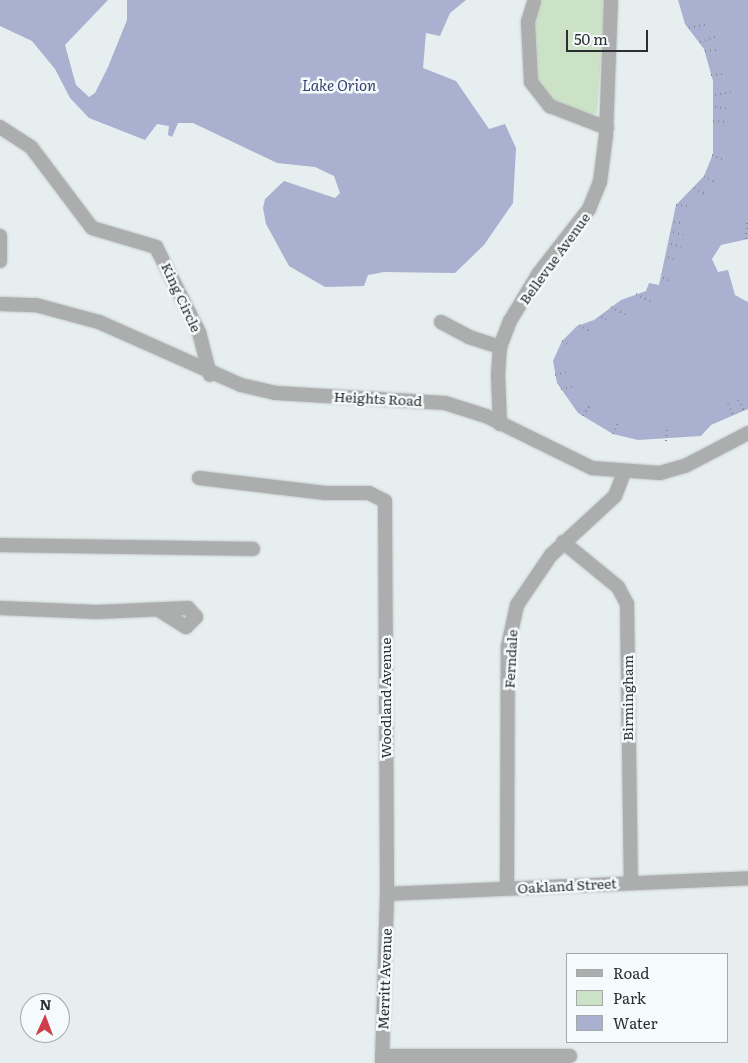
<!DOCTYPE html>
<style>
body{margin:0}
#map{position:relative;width:748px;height:1063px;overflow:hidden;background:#e7eeef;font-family:Literata,serif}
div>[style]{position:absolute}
.green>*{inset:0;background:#cce2c6}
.water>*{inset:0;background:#aab0d0}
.path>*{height:2px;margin-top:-1px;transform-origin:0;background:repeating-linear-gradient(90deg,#868b8c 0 1px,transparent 0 5px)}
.roads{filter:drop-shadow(0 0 1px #c5cbcc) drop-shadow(0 0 1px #c5cbcc)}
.minor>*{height:14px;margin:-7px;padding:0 7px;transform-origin:7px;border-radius:7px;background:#acaead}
span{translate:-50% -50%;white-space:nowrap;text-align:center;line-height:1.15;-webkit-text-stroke:5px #f5fbfc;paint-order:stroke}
.street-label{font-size:14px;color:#2c2e2f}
.water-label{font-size:15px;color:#383e6b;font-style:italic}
.legend{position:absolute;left:566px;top:953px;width:162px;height:90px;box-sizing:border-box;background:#f5fbfc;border:1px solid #a5a9aa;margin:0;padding:6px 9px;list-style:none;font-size:15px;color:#2c2e2f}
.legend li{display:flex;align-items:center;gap:10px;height:25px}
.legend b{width:25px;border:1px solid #a5a9aa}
.north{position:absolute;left:20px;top:993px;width:50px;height:50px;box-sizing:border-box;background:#f5fbfc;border:1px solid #a5a9aa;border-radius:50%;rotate:2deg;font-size:14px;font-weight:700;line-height:20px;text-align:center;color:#2c2e2f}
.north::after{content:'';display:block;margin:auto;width:18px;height:22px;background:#cf3f4b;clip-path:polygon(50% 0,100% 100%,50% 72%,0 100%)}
.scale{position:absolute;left:566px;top:30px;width:82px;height:22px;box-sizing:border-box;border:2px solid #2c2e2f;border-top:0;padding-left:6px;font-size:15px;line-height:18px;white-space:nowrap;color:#2c2e2f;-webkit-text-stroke:4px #f5fbfc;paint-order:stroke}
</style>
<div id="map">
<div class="green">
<i style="clip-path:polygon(538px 0,605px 0,597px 113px,591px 116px,563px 108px,538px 89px,529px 60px)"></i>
</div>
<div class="water">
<i style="clip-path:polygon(0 0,108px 0,65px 45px,76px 85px,89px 97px,95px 93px,108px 67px,127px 20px,127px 0,466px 0,450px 13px,440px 36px,426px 33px,423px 68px,456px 81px,489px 129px,505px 124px,516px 148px,513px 203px,484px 245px,455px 273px,384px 272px,368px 275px,364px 286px,325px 287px,289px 266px,266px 224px,263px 208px,265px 199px,284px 181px,335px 198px,340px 193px,334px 176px,315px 167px,277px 163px,193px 123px,178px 123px,172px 137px,168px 135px,169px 126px,157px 124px,145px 140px,89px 118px,70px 98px,55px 69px,32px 41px,0 26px)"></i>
<i style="clip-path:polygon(678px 0,748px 0,748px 239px,721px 245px,712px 259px,718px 272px,728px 270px,735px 295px,748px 302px,748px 409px,711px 425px,701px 436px,638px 440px,613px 434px,578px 413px,557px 383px,553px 361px,562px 341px,577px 326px,594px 320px,621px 300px,646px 291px,649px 283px,659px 285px,676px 205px,704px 176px,713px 154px,713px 81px,704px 49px,685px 24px)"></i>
</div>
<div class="path">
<i style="left:689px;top:28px;width:19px;rotate:-12deg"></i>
<i style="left:700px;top:42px;width:16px;rotate:-18deg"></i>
<i style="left:705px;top:51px;width:11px;rotate:-5deg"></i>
<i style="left:711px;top:75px;width:11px;rotate:-5deg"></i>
<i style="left:715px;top:95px;width:16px;rotate:-11deg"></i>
<i style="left:715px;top:107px;width:15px;rotate:8deg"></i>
<i style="left:713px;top:121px;width:14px;rotate:4deg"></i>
<i style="left:712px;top:155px;width:12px;rotate:24deg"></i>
<i style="left:704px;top:176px;width:13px;rotate:29deg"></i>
<i style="left:694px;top:188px;width:13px;rotate:27deg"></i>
<i style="left:676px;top:205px;width:11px;rotate:5deg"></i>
<i style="left:674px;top:222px;width:10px;rotate:6deg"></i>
<i style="left:673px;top:232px;width:11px;rotate:15deg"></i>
<i style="left:746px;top:239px;width:19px;rotate:-87deg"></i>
<i style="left:671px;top:244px;width:11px;rotate:15deg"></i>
<i style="left:668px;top:257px;width:9px;rotate:21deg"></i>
<i style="left:663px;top:278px;width:8px;rotate:23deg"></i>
<i style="left:636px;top:294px;width:20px;rotate:27deg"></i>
<i style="left:611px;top:307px;width:18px;rotate:27deg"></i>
<i style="left:601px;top:317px;width:10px;rotate:29deg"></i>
<i style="left:579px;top:325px;width:13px;rotate:29deg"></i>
<i style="left:562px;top:341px;width:8px;rotate:23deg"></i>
<i style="left:555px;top:375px;width:12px;rotate:-14deg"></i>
<i style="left:561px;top:389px;width:13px;rotate:-13deg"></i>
<i style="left:738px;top:400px;width:12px;rotate:59deg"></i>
<i style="left:728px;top:404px;width:12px;rotate:66deg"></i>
<i style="left:583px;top:416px;width:13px;rotate:-58deg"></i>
<i style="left:613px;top:434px;width:11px;rotate:-68deg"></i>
<i style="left:666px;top:441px;width:14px;rotate:-86deg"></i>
</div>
<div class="roads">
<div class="minor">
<i style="left:534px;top:2px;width:21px;rotate:107deg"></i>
<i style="left:528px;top:22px;width:60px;rotate:87.1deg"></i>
<i style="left:531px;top:82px;width:31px;rotate:52deg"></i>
<i style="left:550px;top:106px;width:61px;rotate:21.1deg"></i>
<i style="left:0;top:127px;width:37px;rotate:33deg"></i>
<i style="left:31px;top:147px;width:101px;rotate:53deg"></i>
<i style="left:92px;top:228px;width:67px;rotate:16.5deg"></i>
<i style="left:156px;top:247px;width:95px;rotate:63.2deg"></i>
<i style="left:199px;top:332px;width:44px;rotate:75.7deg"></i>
<i style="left:0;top:236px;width:25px;rotate:90deg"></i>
<i style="left:0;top:304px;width:36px;rotate:2deg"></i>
<i style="left:36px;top:305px;width:65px;rotate:15.1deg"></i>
<i style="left:99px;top:322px;width:155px;rotate:23.9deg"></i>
<i style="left:241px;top:385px;width:36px;rotate:13deg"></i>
<i style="left:276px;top:393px;width:169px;rotate:3.4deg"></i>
<i style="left:445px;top:403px;width:43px;rotate:17.6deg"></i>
<i style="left:486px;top:416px;width:118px;rotate:26.1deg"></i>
<i style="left:592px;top:468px;width:68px;rotate:4.2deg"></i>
<i style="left:660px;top:473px;width:26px;rotate:-16deg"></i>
<i style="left:685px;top:466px;width:71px;rotate:-27.6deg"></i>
<i style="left:441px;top:322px;width:32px;rotate:28deg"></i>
<i style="left:469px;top:337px;width:33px;rotate:18deg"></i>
<i style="left:500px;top:424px;width:49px;rotate:-92.3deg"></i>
<i style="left:498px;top:375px;width:28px;rotate:-86deg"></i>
<i style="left:500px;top:347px;width:28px;rotate:-69deg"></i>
<i style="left:510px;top:321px;width:56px;rotate:-58.9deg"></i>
<i style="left:539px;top:273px;width:81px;rotate:-52deg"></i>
<i style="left:589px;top:209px;width:29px;rotate:-68deg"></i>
<i style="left:600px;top:182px;width:47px;rotate:-82.7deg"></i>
<i style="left:606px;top:135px;width:135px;rotate:-87.9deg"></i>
<i style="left:199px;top:478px;width:127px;rotate:6.8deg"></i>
<i style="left:325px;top:493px;width:44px"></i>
<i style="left:369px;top:493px;width:18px;rotate:27deg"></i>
<i style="left:385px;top:501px;width:393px;rotate:89.7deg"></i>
<i style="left:387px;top:894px;width:169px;rotate:91.7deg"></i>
<i style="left:563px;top:542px;width:71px;rotate:39.3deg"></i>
<i style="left:618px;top:587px;width:19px;rotate:62deg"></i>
<i style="left:627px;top:604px;width:278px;rotate:89.2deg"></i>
<i style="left:0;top:545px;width:253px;rotate:0.9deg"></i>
<i style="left:0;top:608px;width:97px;rotate:2.4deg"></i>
<i style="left:97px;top:612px;width:91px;rotate:-2.5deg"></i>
<i style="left:188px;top:608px;width:12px;rotate:48deg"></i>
<i style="left:196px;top:617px;width:14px;rotate:135deg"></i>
<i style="left:186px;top:627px;width:32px;rotate:-148deg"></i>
<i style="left:507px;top:888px;width:242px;rotate:-89.8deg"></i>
<i style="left:508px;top:646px;width:42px;rotate:-77.6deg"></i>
<i style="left:517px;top:605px;width:60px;rotate:-55.8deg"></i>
<i style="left:551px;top:555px;width:87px;rotate:-42.7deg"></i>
<i style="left:615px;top:496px;width:26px;rotate:-69deg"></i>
<i style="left:387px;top:894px;width:361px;rotate:-2.5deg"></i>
<i style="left:382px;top:1056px;width:188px"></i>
</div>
</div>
<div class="street-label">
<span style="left:554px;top:258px;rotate:-54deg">Bellevue Avenue</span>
<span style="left:182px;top:297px;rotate:65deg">King Circle</span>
<span style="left:378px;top:398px;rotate:3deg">Heights Road</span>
<span style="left:510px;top:659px;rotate:-87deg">Ferndale</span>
<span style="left:385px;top:698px;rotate:-90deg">Woodland Avenue</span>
<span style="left:627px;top:698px;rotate:-90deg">Birmingham</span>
<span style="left:567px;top:885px;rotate:-3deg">Oakland Street</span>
<span style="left:384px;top:979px;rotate:-88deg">Merritt Avenue</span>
</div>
<div class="water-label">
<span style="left:339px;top:85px">Lake Orion</span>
</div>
<ul class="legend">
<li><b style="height:6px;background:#acaead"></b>Road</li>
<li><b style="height:14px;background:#cce2c6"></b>Park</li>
<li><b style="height:14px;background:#aab0d0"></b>Water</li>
</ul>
<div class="north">N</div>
<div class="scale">50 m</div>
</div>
